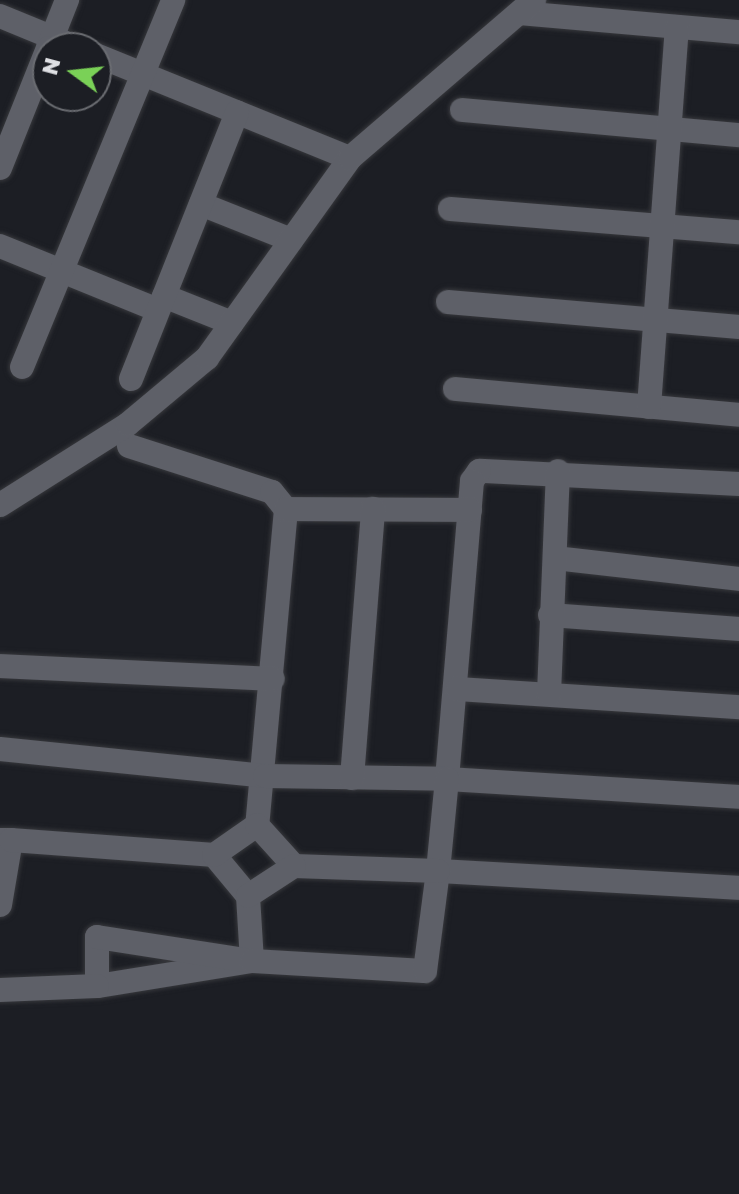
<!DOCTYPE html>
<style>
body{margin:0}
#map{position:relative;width:739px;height:1194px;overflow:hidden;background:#1c1e24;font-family:"Golos Text",sans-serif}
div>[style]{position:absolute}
.roads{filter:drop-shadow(0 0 2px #37383c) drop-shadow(0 0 2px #37383c)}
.minor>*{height:24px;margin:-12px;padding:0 12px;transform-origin:12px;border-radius:12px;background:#5e6068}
span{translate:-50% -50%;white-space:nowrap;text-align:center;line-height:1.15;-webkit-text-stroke:6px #1c1e24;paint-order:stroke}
.north{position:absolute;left:32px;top:32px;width:80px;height:80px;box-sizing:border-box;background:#1c1e24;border:2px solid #6a6c71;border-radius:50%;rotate:285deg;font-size:22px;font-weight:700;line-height:32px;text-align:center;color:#dfe0e4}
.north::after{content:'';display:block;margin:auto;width:28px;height:36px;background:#7ad157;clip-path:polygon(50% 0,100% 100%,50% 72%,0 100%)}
</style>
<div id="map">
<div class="roads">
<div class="minor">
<i style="left:520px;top:13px;width:220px;rotate:5deg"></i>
<i style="left:0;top:16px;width:84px;rotate:22.3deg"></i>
<i style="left:48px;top:48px;width:52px;rotate:-68.4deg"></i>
<i style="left:96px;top:55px;width:274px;rotate:22.1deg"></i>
<i style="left:462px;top:110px;width:278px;rotate:5.2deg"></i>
<i style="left:0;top:168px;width:129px;rotate:-68.2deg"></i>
<i style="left:201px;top:204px;width:97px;rotate:21.8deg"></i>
<i style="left:450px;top:209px;width:290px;rotate:4.6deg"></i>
<i style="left:0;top:246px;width:170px;rotate:22.1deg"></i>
<i style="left:164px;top:296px;width:73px;rotate:21.7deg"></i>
<i style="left:448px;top:302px;width:292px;rotate:4.9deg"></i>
<i style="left:22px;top:367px;width:397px;rotate:-67.6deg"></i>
<i style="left:131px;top:379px;width:287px;rotate:-68.3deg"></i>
<i style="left:455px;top:389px;width:285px;rotate:5.2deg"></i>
<i style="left:649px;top:407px;width:381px;rotate:-85.8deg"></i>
<i style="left:129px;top:446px;width:150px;rotate:17.8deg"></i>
<i style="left:272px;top:492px;width:22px;rotate:51deg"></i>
<i style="left:286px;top:509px;width:317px;rotate:95.2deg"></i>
<i style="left:739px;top:484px;width:260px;rotate:-177.1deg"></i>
<i style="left:479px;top:471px;width:12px;rotate:125deg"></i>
<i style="left:472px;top:481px;width:299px;rotate:94.8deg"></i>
<i style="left:447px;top:779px;width:293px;rotate:3.5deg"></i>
<i style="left:0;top:505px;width:151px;rotate:-32.3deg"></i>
<i style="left:128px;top:424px;width:103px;rotate:-39.9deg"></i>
<i style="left:207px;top:358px;width:246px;rotate:-54.4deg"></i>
<i style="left:350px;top:158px;width:243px;rotate:-40.7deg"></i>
<i style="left:286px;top:509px;width:184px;rotate:0.3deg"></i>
<i style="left:555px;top:558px;width:185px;rotate:6.5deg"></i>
<i style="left:550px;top:615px;width:190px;rotate:4.2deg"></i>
<i style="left:0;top:666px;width:273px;rotate:2.7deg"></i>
<i style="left:458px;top:689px;width:282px;rotate:3.7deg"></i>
<i style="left:549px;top:694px;width:223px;rotate:-87.7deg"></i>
<i style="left:0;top:749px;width:266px;rotate:5.8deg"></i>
<i style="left:265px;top:776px;width:182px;rotate:0.9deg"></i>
<i style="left:447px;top:779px;width:92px;rotate:95.6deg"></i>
<i style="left:438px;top:871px;width:301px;rotate:3.2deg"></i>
<i style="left:352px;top:778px;width:270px;rotate:-85.5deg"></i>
<i style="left:0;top:840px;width:11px"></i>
<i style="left:11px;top:840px;width:66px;rotate:99.6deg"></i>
<i style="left:11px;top:840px;width:204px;rotate:4.2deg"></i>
<i style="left:214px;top:855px;width:53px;rotate:50.3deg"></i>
<i style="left:248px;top:896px;width:65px;rotate:86.5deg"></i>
<i style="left:252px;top:961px;width:157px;rotate:170.8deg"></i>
<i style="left:97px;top:986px;width:49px;rotate:-90deg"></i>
<i style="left:97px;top:937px;width:157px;rotate:8.8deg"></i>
<i style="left:252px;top:961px;width:173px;rotate:3.3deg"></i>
<i style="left:425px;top:971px;width:101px;rotate:-82.6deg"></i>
<i style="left:438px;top:871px;width:144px;rotate:-178deg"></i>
<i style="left:214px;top:855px;width:52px;rotate:-34.9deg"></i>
<i style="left:257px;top:825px;width:55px;rotate:47.9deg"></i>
<i style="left:294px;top:866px;width:55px;rotate:146.9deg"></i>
<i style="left:0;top:990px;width:97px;rotate:-2.4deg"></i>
</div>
</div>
<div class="north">N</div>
</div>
